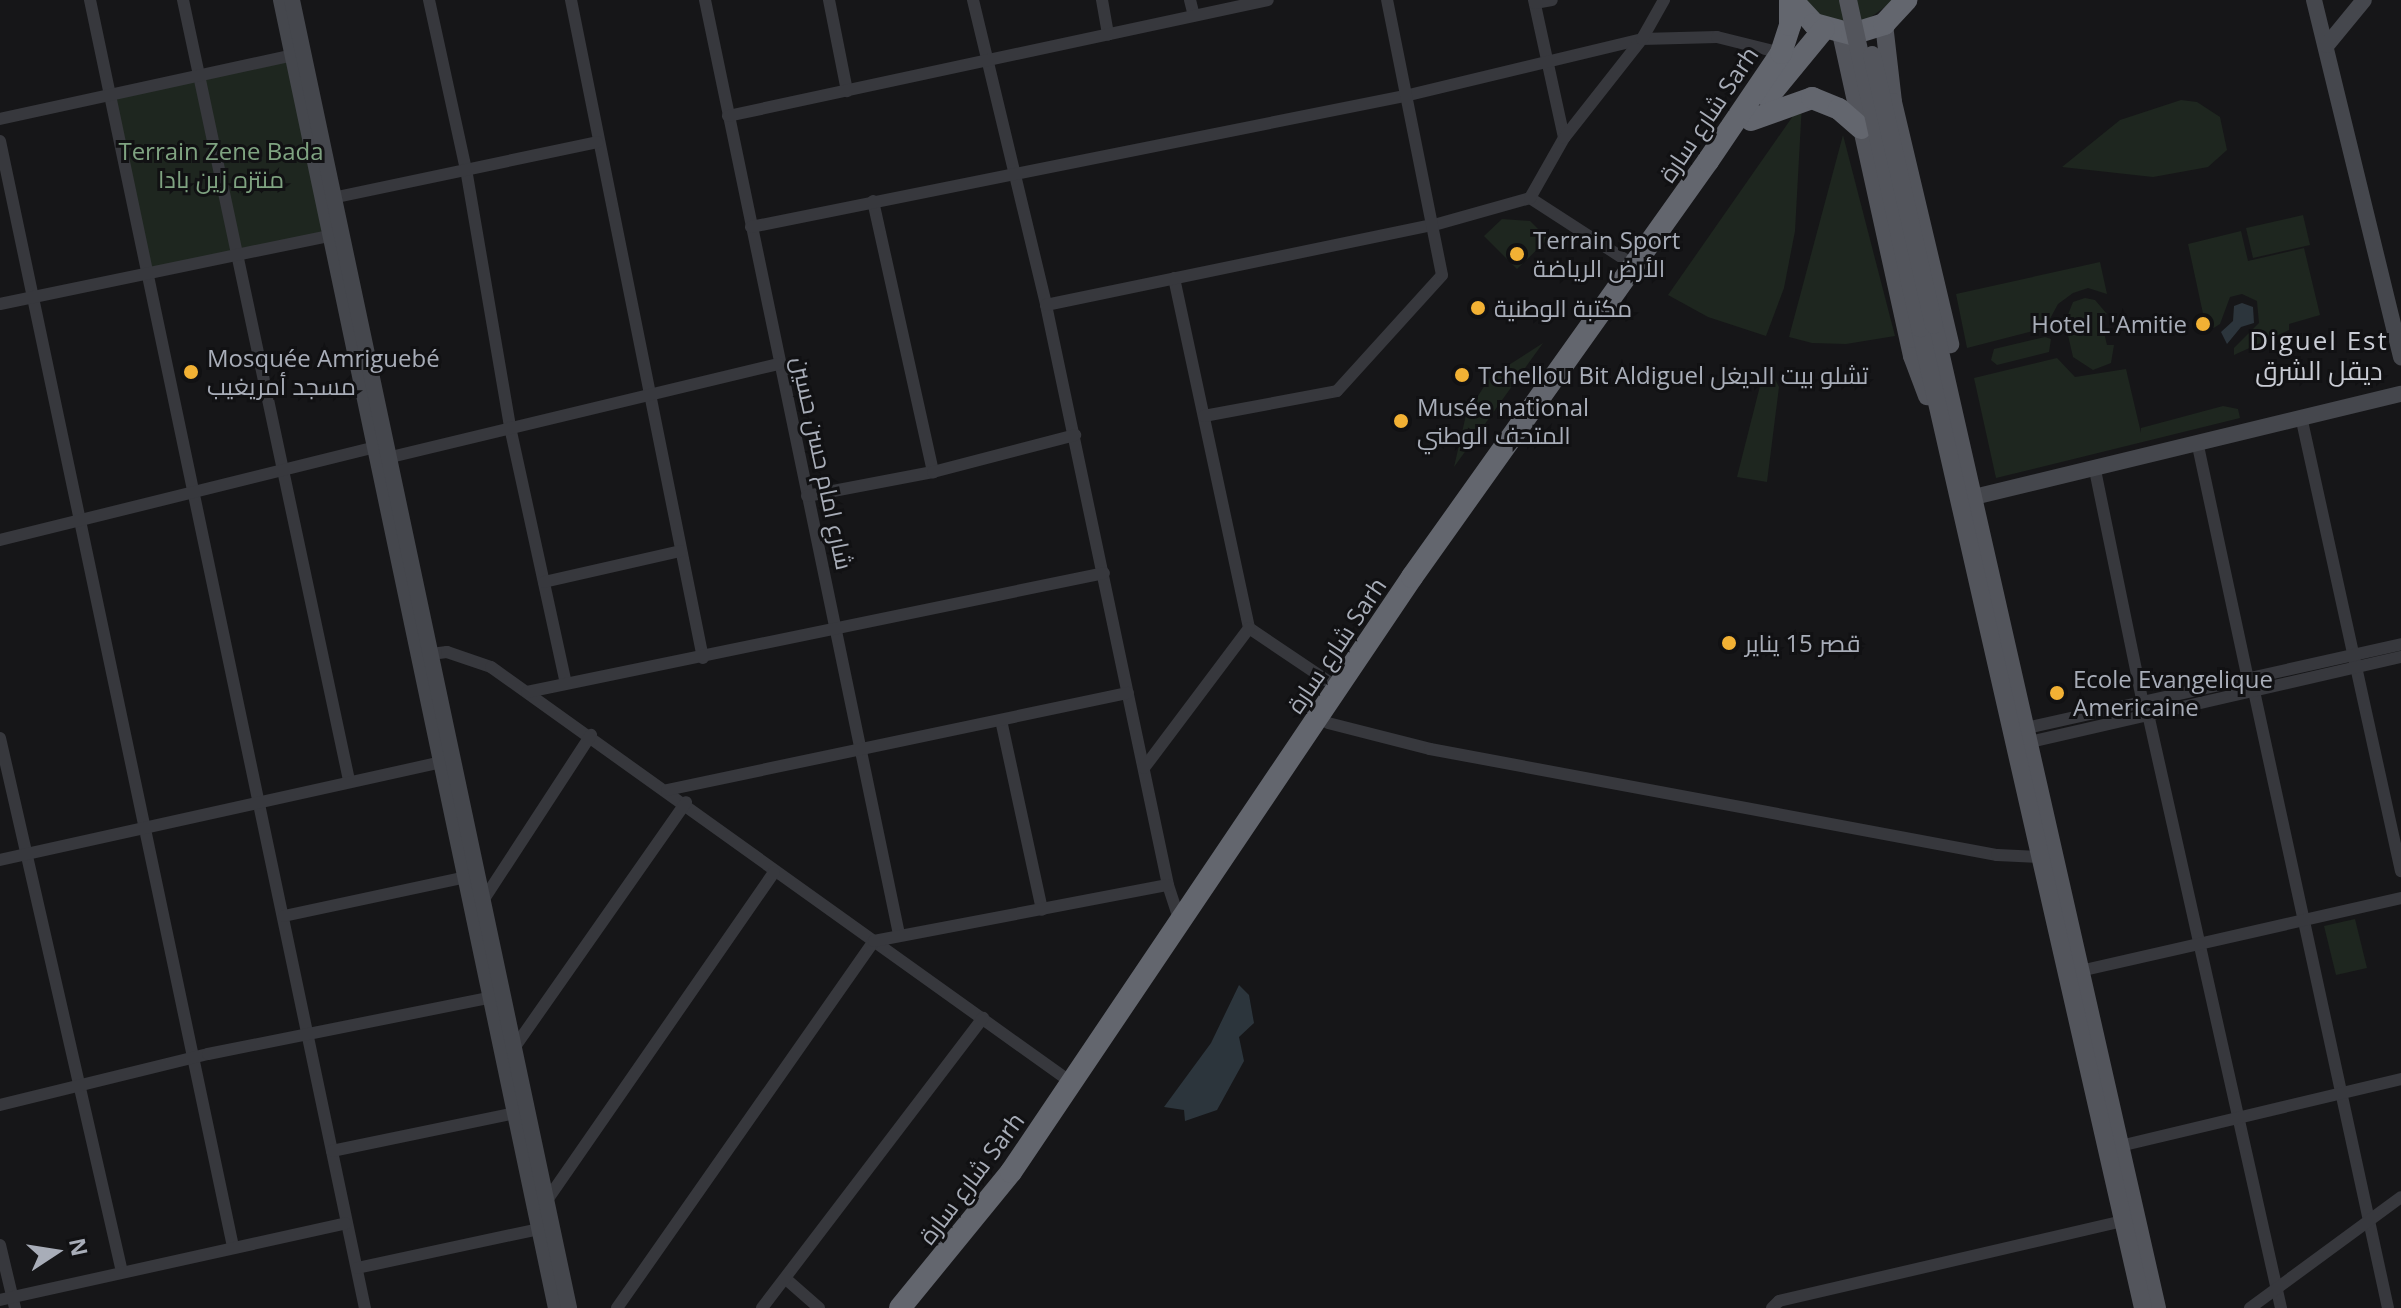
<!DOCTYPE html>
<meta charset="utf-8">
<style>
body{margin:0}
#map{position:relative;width:2401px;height:1308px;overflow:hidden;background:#161618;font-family:"Open Sans",Cairo,sans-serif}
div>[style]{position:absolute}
.green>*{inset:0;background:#1e261f}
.water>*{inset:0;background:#2c353c}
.street>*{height:12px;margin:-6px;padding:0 6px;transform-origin:6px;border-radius:6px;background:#37383d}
.secondary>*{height:16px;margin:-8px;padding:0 8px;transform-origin:8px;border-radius:8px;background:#45474d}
.primary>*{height:18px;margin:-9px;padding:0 9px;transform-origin:9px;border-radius:9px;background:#53555c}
.highway>*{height:22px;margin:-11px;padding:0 11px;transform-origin:11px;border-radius:11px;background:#63666e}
.primary-bridge>*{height:18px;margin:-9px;padding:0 9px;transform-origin:9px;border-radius:9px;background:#53555c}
.dots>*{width:22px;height:22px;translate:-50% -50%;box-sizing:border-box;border:4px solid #111113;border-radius:50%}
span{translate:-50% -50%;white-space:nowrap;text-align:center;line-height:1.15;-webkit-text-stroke:6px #111113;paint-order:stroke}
.street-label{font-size:24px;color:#a8adb8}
.park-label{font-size:24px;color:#7fa381}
.poi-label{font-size:24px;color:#a8adb8}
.left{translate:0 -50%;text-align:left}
.right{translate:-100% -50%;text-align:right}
.neighbourhood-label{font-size:26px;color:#c9ccd4;letter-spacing:2px}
.north{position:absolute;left:16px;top:1212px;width:80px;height:80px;-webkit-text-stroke:6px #111113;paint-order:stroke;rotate:78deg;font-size:22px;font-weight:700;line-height:32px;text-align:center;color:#a8adb8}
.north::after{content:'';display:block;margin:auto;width:28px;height:36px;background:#a8adb8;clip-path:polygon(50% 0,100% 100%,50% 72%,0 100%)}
</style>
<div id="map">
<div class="green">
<i style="clip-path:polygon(1801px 0,1895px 0,1861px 24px,1824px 20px)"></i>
<i style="clip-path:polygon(293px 55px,332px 235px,149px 274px,110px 95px)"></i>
<i style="clip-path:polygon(2181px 100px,2197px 102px,2220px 117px,2227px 150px,2208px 167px,2153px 177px,2062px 167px,2120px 120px)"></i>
<i style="clip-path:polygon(1802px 103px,1795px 231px,1784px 288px,1766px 336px,1708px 317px,1668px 295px)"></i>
<i style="clip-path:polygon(1843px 135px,1895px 336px,1846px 344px,1812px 343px,1789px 337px)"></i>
<i style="clip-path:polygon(2303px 215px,2310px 245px,2253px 258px,2246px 228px)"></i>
<i style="clip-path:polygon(1502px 219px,1530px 221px,1548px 239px,1517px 269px,1484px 236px)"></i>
<i style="clip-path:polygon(2241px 231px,2248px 261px,2304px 248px,2320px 315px,2289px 324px,2289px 330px,2234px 355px,2234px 348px,2259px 323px,2257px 301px,2242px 294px,2230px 297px,2220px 324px,2207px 332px,2188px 244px)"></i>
<i style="clip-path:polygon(2100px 262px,2107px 294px,2088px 288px,2073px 293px,2058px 304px,2045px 328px,1967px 348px,1956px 294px)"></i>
<i style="clip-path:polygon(2085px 298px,2095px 300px,2107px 314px,2100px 316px,2107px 345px,2114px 345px,2111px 363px,2093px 370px,2073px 357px,2065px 322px,2073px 302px)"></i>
<i style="clip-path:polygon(2045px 337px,2051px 339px,2049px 352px,1997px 365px,1991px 360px,1994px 349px)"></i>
<i style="clip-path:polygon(1543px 343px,1454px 467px,1466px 415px,1490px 377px)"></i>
<i style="clip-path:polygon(2057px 358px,2075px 377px,2126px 369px,2141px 433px,2141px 428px,2223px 406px,2238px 409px,2240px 418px,1996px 478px,1974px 378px)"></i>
<i style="clip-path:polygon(1773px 375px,1779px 387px,1767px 482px,1737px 477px,1761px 382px)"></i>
<i style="clip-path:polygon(2355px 919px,2367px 968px,2336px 975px,2324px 926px)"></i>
</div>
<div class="water">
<i style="clip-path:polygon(2242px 303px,2253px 307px,2254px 323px,2241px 327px,2227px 344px,2221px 332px,2233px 321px,2234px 306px)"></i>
<i style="clip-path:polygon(1239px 985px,1249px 995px,1254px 1023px,1239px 1037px,1244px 1061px,1217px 1110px,1185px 1121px,1184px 1110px,1164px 1107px,1211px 1043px)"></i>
</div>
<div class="street">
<i style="left:90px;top:0;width:1337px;rotate:78.13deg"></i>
<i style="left:183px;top:0;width:797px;rotate:77.99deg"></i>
<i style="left:429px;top:0;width:173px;rotate:77.7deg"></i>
<i style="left:466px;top:169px;width:262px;rotate:80.3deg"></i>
<i style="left:510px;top:427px;width:262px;rotate:77.7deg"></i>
<i style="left:571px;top:0;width:671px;rotate:78.66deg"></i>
<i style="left:705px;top:0;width:954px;rotate:78.27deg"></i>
<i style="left:829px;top:0;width:93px;rotate:78.8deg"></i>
<i style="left:973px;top:0;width:314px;rotate:76.5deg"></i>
<i style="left:1046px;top:305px;width:593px;rotate:78.12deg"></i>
<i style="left:1168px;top:885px;width:38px;rotate:72deg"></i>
<i style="left:1102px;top:0;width:35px;rotate:80deg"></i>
<i style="left:1190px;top:0;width:16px;rotate:76deg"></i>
<i style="left:1534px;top:0;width:141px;rotate:77.7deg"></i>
<i style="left:1535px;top:3px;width:17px;rotate:-10deg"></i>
<i style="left:728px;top:116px;width:552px;rotate:-12.12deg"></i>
<i style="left:0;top:119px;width:300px;rotate:-12.3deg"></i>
<i style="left:0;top:141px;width:1130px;rotate:78.1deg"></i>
<i style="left:337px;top:197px;width:266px;rotate:-11.9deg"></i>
<i style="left:1530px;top:198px;width:125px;rotate:32.9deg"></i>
<i style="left:873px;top:201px;width:278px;rotate:77.5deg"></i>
<i style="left:751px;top:227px;width:671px;rotate:-11.34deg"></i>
<i style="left:1409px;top:95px;width:240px;rotate:-13.5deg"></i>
<i style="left:1642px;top:39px;width:75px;rotate:-1.5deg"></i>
<i style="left:1717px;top:37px;width:66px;rotate:14deg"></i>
<i style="left:1174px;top:278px;width:358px;rotate:77.9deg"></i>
<i style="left:1249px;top:628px;width:107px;rotate:34deg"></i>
<i style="left:0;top:304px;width:339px;rotate:-11.7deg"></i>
<i style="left:1046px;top:305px;width:396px;rotate:-11.7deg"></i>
<i style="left:1434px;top:225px;width:100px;rotate:-15.7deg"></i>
<i style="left:1530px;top:198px;width:69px;rotate:-60.5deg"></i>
<i style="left:1564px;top:138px;width:126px;rotate:-51.8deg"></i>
<i style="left:1642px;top:39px;width:45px;rotate:-60.6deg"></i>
<i style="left:1204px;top:416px;width:135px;rotate:-10.6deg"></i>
<i style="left:1337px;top:391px;width:156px;rotate:-47.8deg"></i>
<i style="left:1442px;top:275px;width:280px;rotate:-101.3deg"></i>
<i style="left:2302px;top:421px;width:461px;rotate:77.6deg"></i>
<i style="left:2198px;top:446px;width:238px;rotate:77.9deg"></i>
<i style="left:391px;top:457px;width:399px;rotate:-13.5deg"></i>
<i style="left:2095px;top:470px;width:239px;rotate:78.4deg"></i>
<i style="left:807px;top:496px;width:128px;rotate:-10.8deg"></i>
<i style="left:933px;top:472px;width:147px;rotate:-14.6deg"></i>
<i style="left:0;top:540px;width:386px;rotate:-13.9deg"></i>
<i style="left:544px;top:582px;width:140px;rotate:-12.8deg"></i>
<i style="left:423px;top:655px;width:24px;rotate:-7deg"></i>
<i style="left:447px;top:652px;width:46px;rotate:18.8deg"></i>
<i style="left:491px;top:667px;width:715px;rotate:35.6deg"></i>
<i style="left:2254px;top:691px;width:631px;rotate:77.75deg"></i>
<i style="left:527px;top:692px;width:589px;rotate:-11.65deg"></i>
<i style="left:2148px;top:714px;width:609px;rotate:77.38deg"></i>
<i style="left:1001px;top:720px;width:194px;rotate:77.8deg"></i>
<i style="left:1328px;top:723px;width:105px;rotate:14.3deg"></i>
<i style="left:1430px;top:749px;width:577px;rotate:10.59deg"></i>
<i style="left:1997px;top:855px;width:42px;rotate:2.7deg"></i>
<i style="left:2022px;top:729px;width:388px;rotate:-12.6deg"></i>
<i style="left:0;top:738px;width:548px;rotate:77.13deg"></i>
<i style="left:2021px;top:744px;width:390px;rotate:-12.9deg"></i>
<i style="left:1144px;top:768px;width:175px;rotate:-53.1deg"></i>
<i style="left:667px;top:790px;width:471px;rotate:-11.9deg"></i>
<i style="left:0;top:860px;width:452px;rotate:-12.5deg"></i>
<i style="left:484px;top:899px;width:196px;rotate:-56.9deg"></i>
<i style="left:284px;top:916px;width:186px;rotate:-12.1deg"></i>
<i style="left:2080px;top:971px;width:329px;rotate:-12.8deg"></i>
<i style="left:514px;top:1048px;width:300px;rotate:-55deg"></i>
<i style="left:0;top:1105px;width:214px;rotate:-13.8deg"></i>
<i style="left:208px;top:1054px;width:290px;rotate:-11.3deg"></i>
<i style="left:2120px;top:1146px;width:289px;rotate:-13.4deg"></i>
<i style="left:332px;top:1151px;width:187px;rotate:-11.7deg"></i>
<i style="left:545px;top:1203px;width:402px;rotate:-55.3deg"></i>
<i style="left:0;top:1245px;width:65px;rotate:76.6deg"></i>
<i style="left:357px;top:1268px;width:186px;rotate:-12.1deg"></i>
<i style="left:786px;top:1279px;width:44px;rotate:41.3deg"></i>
<i style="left:0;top:1300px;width:354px;rotate:-12.5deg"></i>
<i style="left:617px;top:1308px;width:448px;rotate:-55deg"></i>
<i style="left:874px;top:941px;width:299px;rotate:-10.8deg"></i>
<i style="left:762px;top:1308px;width:365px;rotate:-52.7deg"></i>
<i style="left:1772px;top:1308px;width:10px;rotate:-45deg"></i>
<i style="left:1779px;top:1301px;width:353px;rotate:-13.1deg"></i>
<i style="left:2250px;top:1308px;width:187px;rotate:-36.3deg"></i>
</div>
<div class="secondary">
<i style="left:281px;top:0;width:1337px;rotate:78.13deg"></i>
<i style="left:292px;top:0;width:1337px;rotate:78.04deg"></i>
<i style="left:2314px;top:0;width:368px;rotate:76.3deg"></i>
<i style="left:2327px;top:45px;width:58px;rotate:-50.6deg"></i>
<i style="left:1974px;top:497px;width:439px;rotate:-13.6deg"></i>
</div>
<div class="primary">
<i style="left:1884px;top:24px;width:79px;rotate:83.4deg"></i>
<i style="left:1893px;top:102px;width:249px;rotate:76.7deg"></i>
<i style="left:1841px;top:33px;width:331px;rotate:77.6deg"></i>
<i style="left:1912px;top:356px;width:43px;rotate:69.4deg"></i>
<i style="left:1934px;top:325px;width:1008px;rotate:77.22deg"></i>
<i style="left:1920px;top:328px;width:1005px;rotate:77.18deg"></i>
</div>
<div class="highway">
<i style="left:1792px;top:0;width:33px;rotate:47deg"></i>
<i style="left:1814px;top:24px;width:39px;rotate:15deg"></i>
<i style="left:1852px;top:34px;width:34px;rotate:-17deg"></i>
<i style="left:1884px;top:24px;width:33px;rotate:-47deg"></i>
<i style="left:1768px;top:97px;width:88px;rotate:-50.5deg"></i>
<i style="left:1751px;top:120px;width:65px;rotate:-19.8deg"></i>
<i style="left:1812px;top:98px;width:29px;rotate:22deg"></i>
<i style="left:1839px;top:109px;width:29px;rotate:41deg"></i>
<i style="left:900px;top:1308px;width:176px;rotate:-50.8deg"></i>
<i style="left:1011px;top:1172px;width:718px;rotate:-56.02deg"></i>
<i style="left:1412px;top:577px;width:511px;rotate:-54.57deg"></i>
<i style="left:1708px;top:161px;width:130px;rotate:-55.9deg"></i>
<i style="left:1781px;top:53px;width:29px;rotate:-72deg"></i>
<i style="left:1790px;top:25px;width:25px;rotate:-90deg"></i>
</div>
<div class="primary-bridge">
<i style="left:1848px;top:0;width:336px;rotate:77.6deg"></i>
<i style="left:1872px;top:55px;width:277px;rotate:77.1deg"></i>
</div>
<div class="dots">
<i style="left:1517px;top:254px;background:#f2b134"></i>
<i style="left:1478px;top:308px;background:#f2b134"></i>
<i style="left:2203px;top:324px;background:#f2b134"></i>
<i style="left:191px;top:372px;background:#f2b134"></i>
<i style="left:1462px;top:375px;background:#f2b134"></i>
<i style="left:1401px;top:421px;background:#f2b134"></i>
<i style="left:1729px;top:643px;background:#f2b134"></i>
<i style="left:2057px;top:693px;background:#f2b134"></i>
</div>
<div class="street-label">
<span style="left:1708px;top:114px;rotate:-56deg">شارع سارة Sarh</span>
<span style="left:823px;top:463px;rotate:78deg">شارع امام حسن حسين</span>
<span style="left:1336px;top:645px;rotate:-56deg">شارع سارة Sarh</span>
<span style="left:971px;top:1178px;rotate:-53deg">شارع سارة Sarh</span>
</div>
<div class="park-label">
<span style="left:221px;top:165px">Terrain Zene Bada<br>منتزه زين بادا</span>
</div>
<div class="poi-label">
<span class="left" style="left:1533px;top:254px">Terrain Sport<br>الأرض الرياضة</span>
<span class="left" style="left:1494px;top:308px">مكتبة الوطنية</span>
<span class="right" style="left:2187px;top:324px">Hotel L'Amitie</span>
<span class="left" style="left:207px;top:372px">Mosquée Amriguebé<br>مسجد أمريغيب</span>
<span class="left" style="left:1478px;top:375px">Tchellou Bit Aldiguel تشلو بيت الديغل</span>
<span class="left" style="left:1417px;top:421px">Musée national<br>المتحف الوطني</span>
<span class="left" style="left:1745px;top:643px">قصر 15 يناير</span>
<span class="left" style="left:2073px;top:693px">Ecole Evangelique<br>Americaine</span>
</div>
<div class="neighbourhood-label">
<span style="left:2319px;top:356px">Diguel Est<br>ديقل الشرق</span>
</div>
<div class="north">N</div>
</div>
